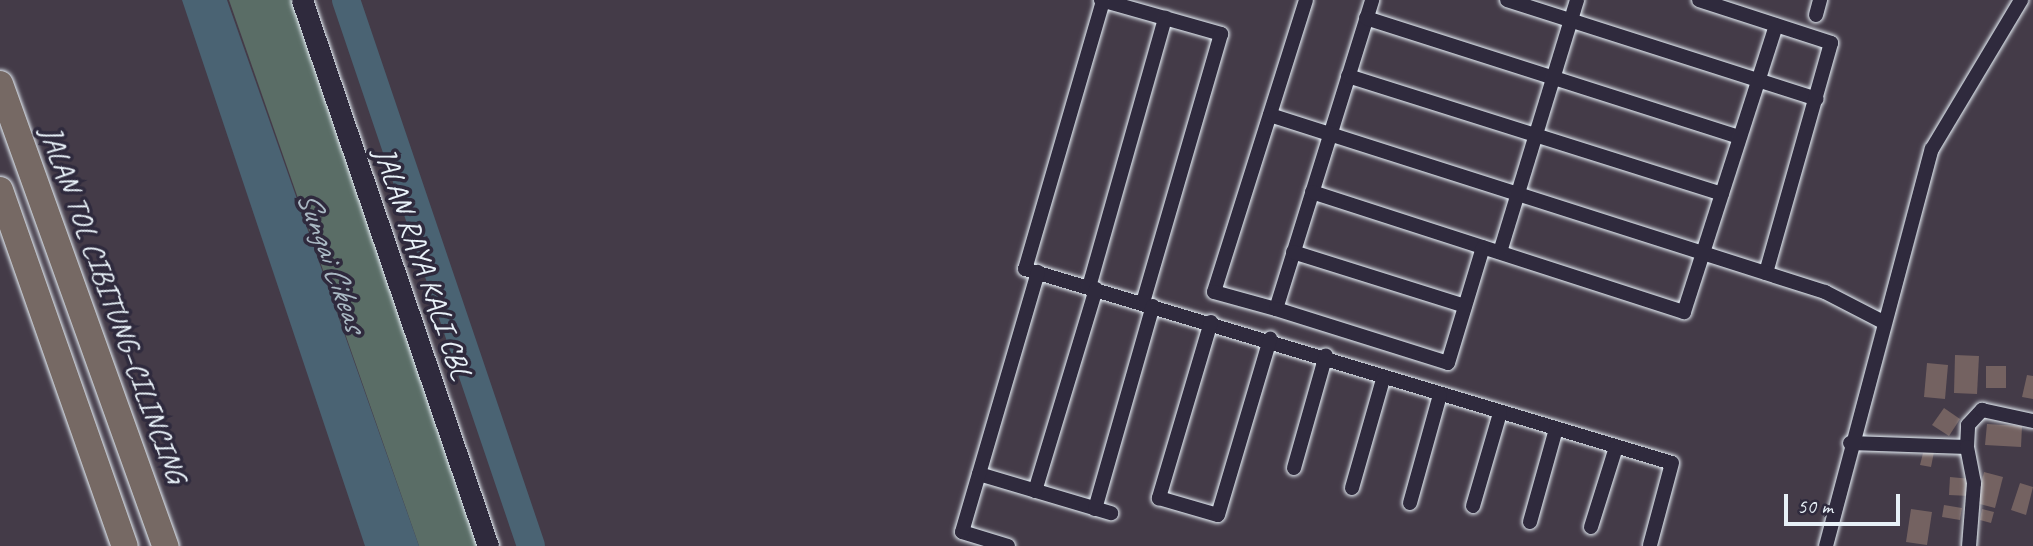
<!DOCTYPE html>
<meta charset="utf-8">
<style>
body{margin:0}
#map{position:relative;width:2033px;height:546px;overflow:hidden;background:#443b48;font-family:Caveat,sans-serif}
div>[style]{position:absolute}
.green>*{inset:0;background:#5a6d66}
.water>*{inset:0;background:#4a6373}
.river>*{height:28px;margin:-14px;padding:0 14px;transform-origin:14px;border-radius:14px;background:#4a6373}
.building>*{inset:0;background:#746261}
.roads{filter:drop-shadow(0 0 2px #e8f1f8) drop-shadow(0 0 2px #e8f1f8)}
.street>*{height:14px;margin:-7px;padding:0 7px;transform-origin:7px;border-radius:7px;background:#2f2a3d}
.secondary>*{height:21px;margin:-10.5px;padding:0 10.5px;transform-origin:10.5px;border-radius:10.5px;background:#2f2a3d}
.highway>*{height:26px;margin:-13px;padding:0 13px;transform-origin:13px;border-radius:13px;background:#766964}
span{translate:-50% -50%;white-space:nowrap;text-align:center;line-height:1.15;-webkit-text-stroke:7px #2f2a3d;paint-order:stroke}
.street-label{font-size:30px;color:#e8f1f8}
.water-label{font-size:32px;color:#a9b8c3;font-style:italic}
.scale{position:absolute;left:1784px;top:494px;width:116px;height:32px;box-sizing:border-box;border:4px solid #e8f1f8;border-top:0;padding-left:9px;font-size:21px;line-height:24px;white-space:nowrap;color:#e8f1f8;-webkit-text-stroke:5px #2f2a3d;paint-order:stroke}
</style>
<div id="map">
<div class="green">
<i style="clip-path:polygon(229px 0,302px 0,488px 546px,419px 546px)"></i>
</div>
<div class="water">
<i style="clip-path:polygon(182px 0,227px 0,419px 546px,365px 546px)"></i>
</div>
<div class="river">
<i style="left:346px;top:0;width:576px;rotate:71.28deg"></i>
</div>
<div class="building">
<i style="clip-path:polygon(1955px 355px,1979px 356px,1977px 394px,1954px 393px)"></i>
<i style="clip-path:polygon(1927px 363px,1948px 365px,1945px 399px,1924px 397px)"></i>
<i style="clip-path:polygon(1986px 366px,2006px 366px,2006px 388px,1986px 388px)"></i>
<i style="clip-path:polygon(2027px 375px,2033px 376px,2033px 399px,2022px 397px)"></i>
<i style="clip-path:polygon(1944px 408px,1960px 419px,1949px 436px,1932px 425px)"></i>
<i style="clip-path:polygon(1987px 424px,2022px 426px,2021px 447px,1985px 445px)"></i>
<i style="clip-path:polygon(1924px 449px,1934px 452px,1931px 467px,1920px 465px)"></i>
<i style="clip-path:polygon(1984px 472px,2003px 477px,1995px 508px,1976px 503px)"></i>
<i style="clip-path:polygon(1950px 477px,1971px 479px,1970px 496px,1949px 495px)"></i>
<i style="clip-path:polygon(2020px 483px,2033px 487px,2026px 515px,2011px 510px)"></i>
<i style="clip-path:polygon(1944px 505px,1962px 508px,1960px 520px,1942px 517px)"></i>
<i style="clip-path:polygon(1911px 509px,1932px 512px,1927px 545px,1906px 542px)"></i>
<i style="clip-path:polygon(1982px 509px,1994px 512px,1991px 523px,1980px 520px)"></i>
</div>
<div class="roads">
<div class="street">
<i style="left:1101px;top:0;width:125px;rotate:15.8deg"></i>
<i style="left:1221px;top:34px;width:280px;rotate:106.2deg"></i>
<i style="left:1306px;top:0;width:306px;rotate:107.5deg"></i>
<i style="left:1214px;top:292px;width:64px;rotate:15.3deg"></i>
<i style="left:1276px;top:309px;width:324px;rotate:-72.7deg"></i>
<i style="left:1507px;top:0;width:325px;rotate:17.7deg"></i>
<i style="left:1699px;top:0;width:139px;rotate:18deg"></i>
<i style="left:1831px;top:43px;width:239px;rotate:105.8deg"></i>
<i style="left:1103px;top:1px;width:279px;rotate:106.2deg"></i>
<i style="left:1025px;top:269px;width:675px;rotate:16.69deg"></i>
<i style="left:1672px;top:463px;width:85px;rotate:105deg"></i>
<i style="left:1816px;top:15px;width:16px;rotate:-75deg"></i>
<i style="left:1366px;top:18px;width:392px;rotate:17.7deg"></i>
<i style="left:1348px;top:76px;width:392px;rotate:17.5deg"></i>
<i style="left:1270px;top:115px;width:583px;rotate:17.69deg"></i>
<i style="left:1825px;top:292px;width:65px;rotate:27.3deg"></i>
<i style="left:1312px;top:192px;width:391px;rotate:17.9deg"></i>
<i style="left:1684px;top:312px;width:301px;rotate:-72.2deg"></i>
<i style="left:1293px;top:252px;width:180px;rotate:17.4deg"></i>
<i style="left:1500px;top:252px;width:264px;rotate:-73deg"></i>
<i style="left:1089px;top:287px;width:280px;rotate:-74.2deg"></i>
<i style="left:1276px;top:309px;width:180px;rotate:17.4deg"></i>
<i style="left:1448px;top:363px;width:121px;rotate:-73.2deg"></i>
<i style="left:1211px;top:322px;width:184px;rotate:106.5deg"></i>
<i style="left:1159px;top:498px;width:61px;rotate:16.1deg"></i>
<i style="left:1218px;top:515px;width:184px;rotate:-73.5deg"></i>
<i style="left:1850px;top:443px;width:117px;rotate:2deg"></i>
<i style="left:1967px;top:447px;width:22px;rotate:-87deg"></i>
<i style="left:1968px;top:425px;width:21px;rotate:-47deg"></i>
<i style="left:1982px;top:410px;width:52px;rotate:12.2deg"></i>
<i style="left:1967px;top:447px;width:37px;rotate:79deg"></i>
<i style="left:1974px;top:483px;width:63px;rotate:94.5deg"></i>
<i style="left:1294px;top:468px;width:117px;rotate:-74.2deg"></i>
<i style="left:979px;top:474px;width:138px;rotate:16.5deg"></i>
<i style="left:1352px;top:488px;width:113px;rotate:-74.1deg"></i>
<i style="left:1035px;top:491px;width:211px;rotate:-73.2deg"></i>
<i style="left:1410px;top:503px;width:112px;rotate:-74.5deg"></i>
<i style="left:1473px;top:506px;width:97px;rotate:-73.8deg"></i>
<i style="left:1095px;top:509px;width:211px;rotate:-74.1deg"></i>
<i style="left:1530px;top:522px;width:97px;rotate:-74.4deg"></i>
<i style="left:1591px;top:527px;width:84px;rotate:-72.6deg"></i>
<i style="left:1008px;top:546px;width:48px;rotate:-163.1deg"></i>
<i style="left:962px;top:532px;width:271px;rotate:-73.7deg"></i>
<i style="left:1826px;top:546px;width:411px;rotate:-75.1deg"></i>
<i style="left:1932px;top:149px;width:174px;rotate:-59.1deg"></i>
</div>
<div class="secondary">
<i style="left:302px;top:0;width:577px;rotate:71.19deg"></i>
</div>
<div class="highway">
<i style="left:0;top:84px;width:491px;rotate:70.3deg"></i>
<i style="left:0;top:190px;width:377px;rotate:70.7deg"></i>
</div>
</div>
<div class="street-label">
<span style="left:423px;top:263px;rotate:71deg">JALAN RAYA KALI CBL</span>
<span style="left:114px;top:304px;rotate:70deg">JALAN TOL CIBITUNG–CILINCING</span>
</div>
<div class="water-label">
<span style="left:331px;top:261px;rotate:70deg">Sungai Cikeas</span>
</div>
<div class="scale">50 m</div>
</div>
